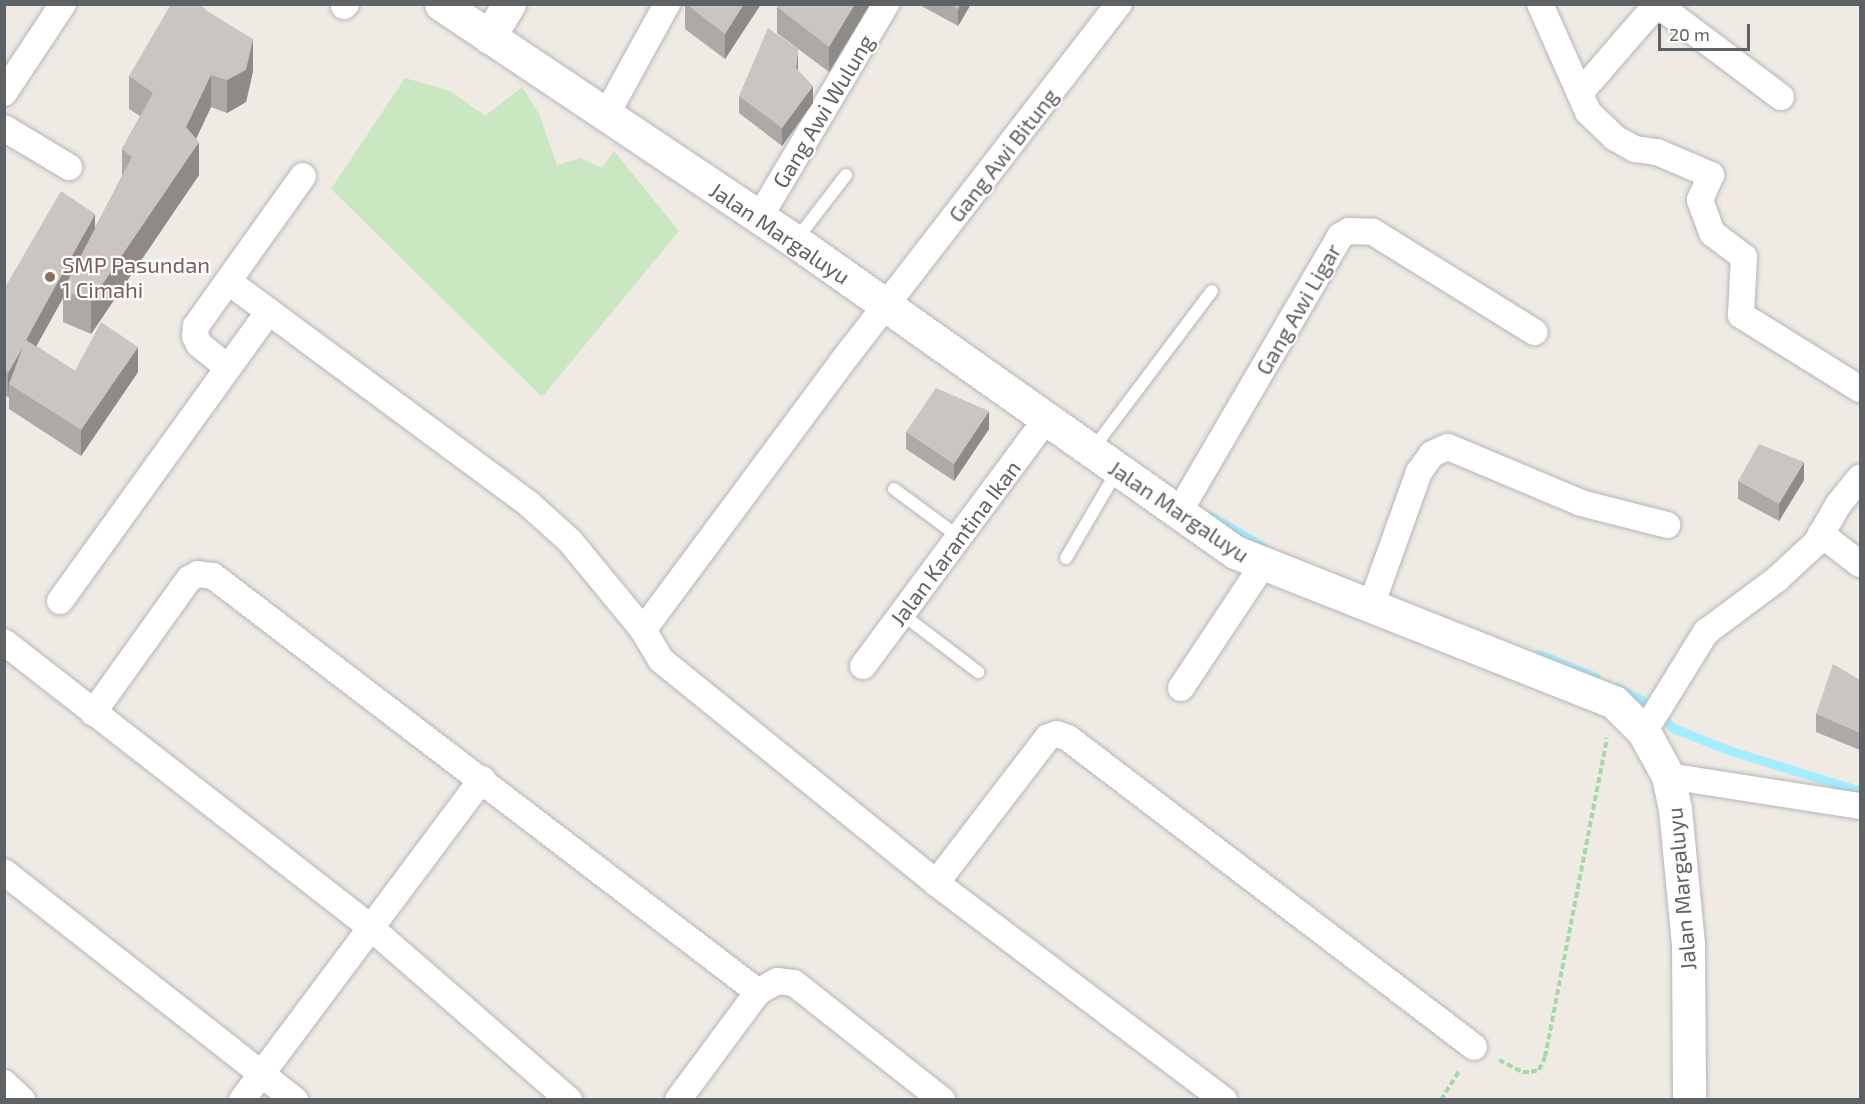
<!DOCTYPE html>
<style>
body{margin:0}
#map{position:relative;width:1865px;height:1104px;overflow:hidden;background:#efeae4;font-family:"Exo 2",sans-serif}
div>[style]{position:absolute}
.green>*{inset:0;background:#c9e7c0}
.stream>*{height:9px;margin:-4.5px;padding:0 4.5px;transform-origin:4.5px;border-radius:4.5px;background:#a4ecff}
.path>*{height:4px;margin-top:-2px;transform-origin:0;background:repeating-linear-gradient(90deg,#a3d9a5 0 6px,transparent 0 9px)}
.roads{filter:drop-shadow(0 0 2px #b2b6b9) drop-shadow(0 0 2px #b2b6b9)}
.lane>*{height:12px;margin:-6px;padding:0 6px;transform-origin:6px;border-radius:6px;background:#fff}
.street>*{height:26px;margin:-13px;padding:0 13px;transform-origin:13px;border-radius:13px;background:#fff}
.secondary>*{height:33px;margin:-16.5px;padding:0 16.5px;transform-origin:16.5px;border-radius:16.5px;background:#fff}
.wall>*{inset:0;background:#aea9a6}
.shaded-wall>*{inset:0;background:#8d8a87}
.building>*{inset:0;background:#cac5c1}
.dots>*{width:16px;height:16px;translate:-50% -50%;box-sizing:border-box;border:3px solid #fff;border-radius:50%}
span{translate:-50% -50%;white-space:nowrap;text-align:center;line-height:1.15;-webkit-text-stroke:4.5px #fff;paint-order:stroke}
.street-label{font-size:22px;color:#5c6265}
.education-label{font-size:22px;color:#785e54}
.left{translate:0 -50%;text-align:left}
.frame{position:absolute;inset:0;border:6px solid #5c6265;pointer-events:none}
.scale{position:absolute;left:1658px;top:24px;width:92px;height:27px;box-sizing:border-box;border:3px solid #5c6265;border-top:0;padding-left:8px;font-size:18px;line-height:21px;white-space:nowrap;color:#5c6265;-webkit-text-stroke:4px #fff;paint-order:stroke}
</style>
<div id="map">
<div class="green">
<i style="clip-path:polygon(405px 78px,450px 91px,485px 116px,522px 87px,539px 114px,557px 165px,580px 158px,602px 168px,614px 151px,679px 231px,542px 397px,331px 189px)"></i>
</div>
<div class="stream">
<i style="left:1211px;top:516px;width:61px;rotate:30.3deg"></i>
<i style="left:1539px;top:654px;width:61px;rotate:22.3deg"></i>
<i style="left:1616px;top:687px;width:33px;rotate:27deg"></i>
<i style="left:1666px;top:721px;width:10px;rotate:45deg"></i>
<i style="left:1673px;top:728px;width:62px;rotate:21.6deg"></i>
<i style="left:1731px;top:751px;width:135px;rotate:17.2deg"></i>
</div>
<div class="path">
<i style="left:1499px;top:1060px;width:27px;rotate:27deg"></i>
<i style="left:1523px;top:1072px;width:8px"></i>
<i style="left:1531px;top:1072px;width:8px;rotate:-14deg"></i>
<i style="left:1539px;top:1070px;width:14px;rotate:-65deg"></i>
<i style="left:1545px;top:1057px;width:325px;rotate:-79deg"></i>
<i style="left:1441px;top:1100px;width:34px;rotate:-58deg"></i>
</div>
<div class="roads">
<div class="lane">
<i style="left:796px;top:240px;width:82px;rotate:-52.4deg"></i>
<i style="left:1092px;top:450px;width:199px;rotate:-53deg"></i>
<i style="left:894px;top:489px;width:81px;rotate:36.4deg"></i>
<i style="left:1066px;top:558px;width:101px;rotate:-59.6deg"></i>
<i style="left:902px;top:614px;width:96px;rotate:37.3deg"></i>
</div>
<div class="street">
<i style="left:1540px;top:4px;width:118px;rotate:66deg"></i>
<i style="left:1588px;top:112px;width:37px;rotate:44deg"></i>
<i style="left:1615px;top:138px;width:23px;rotate:29deg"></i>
<i style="left:1635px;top:149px;width:22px;rotate:8deg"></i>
<i style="left:1657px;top:152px;width:59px;rotate:23.1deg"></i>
<i style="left:1711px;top:175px;width:27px;rotate:114deg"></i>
<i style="left:1700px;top:200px;width:35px;rotate:70deg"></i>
<i style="left:1712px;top:233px;width:40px;rotate:37deg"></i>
<i style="left:1744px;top:257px;width:58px;rotate:93deg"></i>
<i style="left:1741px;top:315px;width:140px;rotate:31.9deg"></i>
<i style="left:344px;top:6px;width:3px;rotate:-45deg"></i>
<i style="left:4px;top:93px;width:107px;rotate:-56.5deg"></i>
<i style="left:1580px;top:93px;width:118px;rotate:-49.1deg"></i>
<i style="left:1657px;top:4px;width:155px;rotate:36.9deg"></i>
<i style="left:606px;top:115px;width:127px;rotate:-61.2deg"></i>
<i style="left:4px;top:128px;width:76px;rotate:31deg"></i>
<i style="left:759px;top:218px;width:249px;rotate:-59.3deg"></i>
<i style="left:229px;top:282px;width:375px;rotate:36.5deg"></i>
<i style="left:530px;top:505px;width:54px;rotate:42deg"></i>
<i style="left:570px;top:541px;width:115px;rotate:50.6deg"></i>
<i style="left:643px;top:630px;width:35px;rotate:59deg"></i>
<i style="left:661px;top:660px;width:354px;rotate:39deg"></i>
<i style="left:936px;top:883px;width:361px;rotate:37deg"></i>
<i style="left:227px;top:367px;width:36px;rotate:-141deg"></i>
<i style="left:199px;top:344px;width:9px;rotate:-117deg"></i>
<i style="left:195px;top:336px;width:10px;rotate:-84deg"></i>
<i style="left:196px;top:326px;width:184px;rotate:-54.5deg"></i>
<i style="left:1179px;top:512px;width:320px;rotate:-59.7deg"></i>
<i style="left:1340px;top:236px;width:10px;rotate:-29deg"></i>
<i style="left:1349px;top:231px;width:24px;rotate:2deg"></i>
<i style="left:1373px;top:232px;width:190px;rotate:31.8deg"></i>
<i style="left:1821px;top:534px;width:49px;rotate:37.6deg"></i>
<i style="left:60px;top:601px;width:357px;rotate:-54.2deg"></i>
<i style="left:1371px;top:606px;width:142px;rotate:-70.3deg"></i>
<i style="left:1419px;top:472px;width:22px;rotate:-54deg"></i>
<i style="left:1432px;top:454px;width:17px;rotate:-24deg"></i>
<i style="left:1448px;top:447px;width:144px;rotate:22.8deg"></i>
<i style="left:1581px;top:503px;width:89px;rotate:14.3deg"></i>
<i style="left:643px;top:630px;width:334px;rotate:-53.4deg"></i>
<i style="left:842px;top:362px;width:453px;rotate:-52.3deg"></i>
<i style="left:4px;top:642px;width:464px;rotate:37.9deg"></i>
<i style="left:370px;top:927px;width:264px;rotate:41deg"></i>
<i style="left:863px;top:666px;width:307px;rotate:-53.4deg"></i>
<i style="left:1181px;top:688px;width:146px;rotate:-56.4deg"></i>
<i style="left:93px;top:713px;width:165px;rotate:-54.4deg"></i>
<i style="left:189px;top:579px;width:10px;rotate:-29deg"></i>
<i style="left:198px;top:574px;width:15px;rotate:8deg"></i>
<i style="left:213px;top:576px;width:686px;rotate:37.35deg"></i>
<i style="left:1644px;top:732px;width:118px;rotate:-58.2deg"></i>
<i style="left:1706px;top:632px;width:89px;rotate:-36.7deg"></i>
<i style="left:1777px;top:579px;width:53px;rotate:-42.7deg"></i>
<i style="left:1816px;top:543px;width:44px;rotate:-59.9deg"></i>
<i style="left:1838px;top:505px;width:35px;rotate:-51deg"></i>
<i style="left:1668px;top:776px;width:194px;rotate:8.9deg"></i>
<i style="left:4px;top:872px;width:370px;rotate:38.1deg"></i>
<i style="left:936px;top:883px;width:184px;rotate:-52.5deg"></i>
<i style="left:1048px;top:737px;width:9px;rotate:-18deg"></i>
<i style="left:1057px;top:734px;width:12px;rotate:20deg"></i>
<i style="left:1068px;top:738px;width:510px;rotate:37.27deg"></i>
<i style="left:4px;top:1083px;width:25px;rotate:43deg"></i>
<i style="left:242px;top:1100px;width:401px;rotate:-53.2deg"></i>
<i style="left:678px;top:1100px;width:134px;rotate:-53.5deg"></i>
<i style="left:758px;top:992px;width:22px;rotate:-30deg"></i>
<i style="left:777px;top:981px;width:17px;rotate:7deg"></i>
<i style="left:794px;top:983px;width:189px;rotate:38.3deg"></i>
</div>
<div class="secondary">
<i style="left:441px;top:4px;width:426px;rotate:33.8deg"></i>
<i style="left:795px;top:241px;width:539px;rotate:35.25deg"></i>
<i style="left:1235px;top:552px;width:408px;rotate:21.6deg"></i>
<i style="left:1614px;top:702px;width:42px;rotate:45deg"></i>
<i style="left:1644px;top:732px;width:50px;rotate:61.4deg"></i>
<i style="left:1668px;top:776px;width:34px;rotate:78deg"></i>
<i style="left:1675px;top:809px;width:136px;rotate:84.5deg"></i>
<i style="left:1688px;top:944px;width:156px;rotate:89.6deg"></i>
<i style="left:489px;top:37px;width:39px;rotate:-59deg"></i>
</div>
</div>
<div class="wall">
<i style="clip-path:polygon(685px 4px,761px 4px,725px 59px,685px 29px)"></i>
<i style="clip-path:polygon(870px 4px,829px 72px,777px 33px,777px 7px)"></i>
<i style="clip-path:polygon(918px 4px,971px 4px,958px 26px)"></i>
<i style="clip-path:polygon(798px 66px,798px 70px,813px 103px,782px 146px,739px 113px,739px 96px)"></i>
<i style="clip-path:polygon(253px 71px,246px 102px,227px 113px,211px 107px,196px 139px,199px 175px,91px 334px,63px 322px,63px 298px,36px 346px,75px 371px,138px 372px,81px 456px,9px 409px,9px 397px,4px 396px,4px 289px,95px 228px,122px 176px,122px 149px,140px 116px,129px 109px,129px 76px)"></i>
<i style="clip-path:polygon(989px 429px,954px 481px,906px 449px,906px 432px)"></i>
<i style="clip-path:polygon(1804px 480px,1779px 521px,1738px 499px,1738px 481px)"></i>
<i style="clip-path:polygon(1860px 680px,1860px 750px,1816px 732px,1816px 714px)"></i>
</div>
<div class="shaded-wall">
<i style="clip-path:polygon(744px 4px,761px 4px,725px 59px,725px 34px)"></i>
<i style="clip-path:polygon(855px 4px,870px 4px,829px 72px,829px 47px)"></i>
<i style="clip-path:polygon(961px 4px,971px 4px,958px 26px,958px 9px)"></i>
<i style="clip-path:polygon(253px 39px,253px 71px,246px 102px,227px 113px,227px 80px)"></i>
<i style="clip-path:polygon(798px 49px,798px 66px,796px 85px,796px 68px)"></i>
<i style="clip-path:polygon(211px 75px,211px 107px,186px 160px,186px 127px)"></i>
<i style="clip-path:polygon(813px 86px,813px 103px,782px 146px,782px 128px)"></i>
<i style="clip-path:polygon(199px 142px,199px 175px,91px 334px,91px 301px)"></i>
<i style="clip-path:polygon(95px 214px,95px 239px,63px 290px,63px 298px,26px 365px,26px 340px)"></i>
<i style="clip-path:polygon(23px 347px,9px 384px,8px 398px,8px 373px)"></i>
<i style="clip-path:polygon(138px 347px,138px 372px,81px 456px,81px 430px)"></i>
<i style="clip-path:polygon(989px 411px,989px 429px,954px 481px,954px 464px)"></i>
<i style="clip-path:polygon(1804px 462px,1804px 480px,1779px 521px,1779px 504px)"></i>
</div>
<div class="building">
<i style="clip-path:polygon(171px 4px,200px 4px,207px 11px,253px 39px,246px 70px,227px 80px,211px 75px,186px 127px,199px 142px,91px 301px,63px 290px,132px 157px,122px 149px,153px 93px,129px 76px)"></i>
<i style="clip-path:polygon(686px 4px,744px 4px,725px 34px)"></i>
<i style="clip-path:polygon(779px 4px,855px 4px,829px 47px,777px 7px)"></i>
<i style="clip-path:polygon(949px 4px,961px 4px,958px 9px)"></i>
<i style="clip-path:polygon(768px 28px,798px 49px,796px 68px,813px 86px,782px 128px,739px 96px)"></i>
<i style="clip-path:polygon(61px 191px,95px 214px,26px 340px,75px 371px,101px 322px,138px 347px,81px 430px,9px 384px,23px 347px,8px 373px,4px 371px,4px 289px)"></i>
<i style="clip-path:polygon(936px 388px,989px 411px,954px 464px,906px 432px)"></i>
<i style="clip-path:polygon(1759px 444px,1804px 462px,1779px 504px,1738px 481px)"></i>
<i style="clip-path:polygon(1833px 664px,1860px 680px,1860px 733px,1816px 714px)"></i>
</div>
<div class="dots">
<i style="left:50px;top:277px;background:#8d6e63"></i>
</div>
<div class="street-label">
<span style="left:823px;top:111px;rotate:-59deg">Gang Awi Wulung</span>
<span style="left:1003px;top:155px;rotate:-52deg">Gang Awi Bitung</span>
<span style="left:780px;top:233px;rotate:34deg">Jalan Margaluyu</span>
<span style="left:1298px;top:309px;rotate:-60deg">Gang Awi Ligar</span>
<span style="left:1179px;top:511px;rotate:34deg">Jalan Margaluyu</span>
<span style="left:955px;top:543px;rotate:-53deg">Jalan Karantina Ikan</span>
<span style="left:1681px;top:889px;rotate:-95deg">Jalan Margaluyu</span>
</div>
<div class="education-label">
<span class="left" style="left:62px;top:277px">SMP Pasundan<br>1 Cimahi</span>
</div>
<div class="frame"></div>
<div class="scale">20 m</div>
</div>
